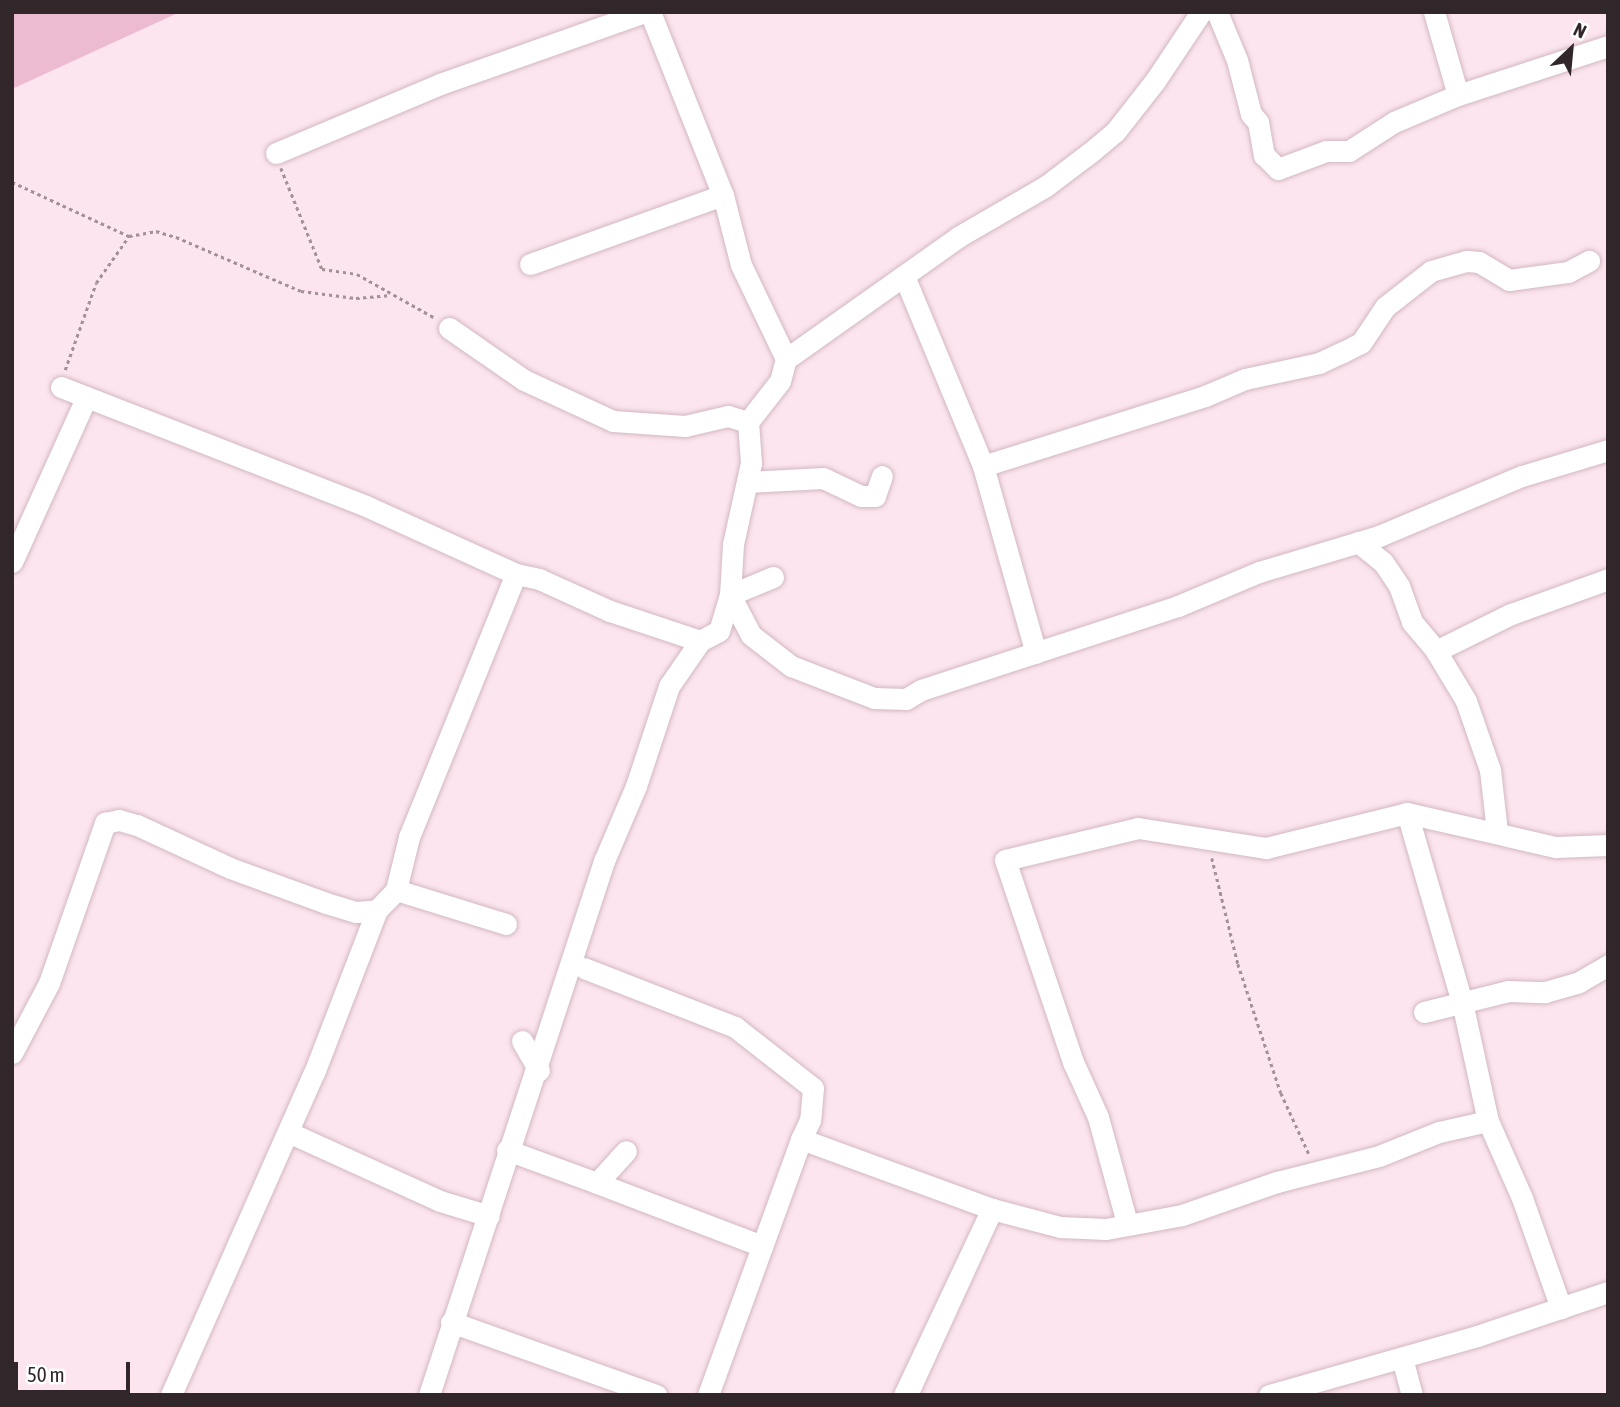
<!DOCTYPE html>
<style>
body{margin:0}
#map{position:relative;width:1620px;height:1407px;overflow:hidden;background:#fce5ee;font-family:"Asap Condensed",sans-serif}
div>[style]{position:absolute}
.green>*{inset:0;background:#edbbd1}
.path>*{height:2.5px;margin-top:-1.25px;transform-origin:0;background:repeating-linear-gradient(90deg,#a29197 0 3.5px,transparent 0 7px)}
.roads{filter:drop-shadow(0 0 2px #d2b7c2) drop-shadow(0 0 2px #d2b7c2)}
.minor>*{height:21px;margin:-10.5px;padding:0 10.5px;transform-origin:10.5px;border-radius:10.5px;background:#fff}
span{translate:-50% -50%;white-space:nowrap;text-align:center;line-height:1.15;-webkit-text-stroke:7px #fff;paint-order:stroke}
.frame{position:absolute;inset:0;border:14px solid #31272b;pointer-events:none}
.north{position:absolute;left:1536px;top:14px;width:70px;height:70px;-webkit-text-stroke:5px #fff;paint-order:stroke;rotate:26deg;font-size:19px;font-weight:700;line-height:28px;text-align:center;color:#31272b}
.north::after{content:'';display:block;margin:auto;width:24px;height:32px;background:#31272b;clip-path:polygon(50% 0,100% 100%,50% 72%,0 100%)}
.scale{position:absolute;left:14px;top:1362px;width:116px;height:32px;box-sizing:border-box;border:4px solid #31272b;border-top:0;padding-left:9px;font-size:21px;line-height:24px;white-space:nowrap;color:#31272b;-webkit-text-stroke:5px #fff;paint-order:stroke}
</style>
<div id="map">
<div class="green">
<i style="clip-path:polygon(12px 12px,180px 12px,12px 89px)"></i>
</div>
<div class="path">
<i style="left:281px;top:168px;width:109px;rotate:67.9deg"></i>
<i style="left:322px;top:269px;width:35px;rotate:8deg"></i>
<i style="left:357px;top:274px;width:90px;rotate:29.4deg"></i>
<i style="left:12px;top:182px;width:129px;rotate:24.8deg"></i>
<i style="left:129px;top:236px;width:27px;rotate:-10deg"></i>
<i style="left:156px;top:231px;width:21px;rotate:17deg"></i>
<i style="left:176px;top:237px;width:136px;rotate:23.4deg"></i>
<i style="left:301px;top:291px;width:55px;rotate:7.3deg"></i>
<i style="left:356px;top:298px;width:32px;rotate:-5deg"></i>
<i style="left:65px;top:370px;width:92px;rotate:-70.4deg"></i>
<i style="left:96px;top:283px;width:57px;rotate:-54.9deg"></i>
<i style="left:1212px;top:858px;width:109px;rotate:76.2deg"></i>
<i style="left:1238px;top:964px;width:136px;rotate:71.6deg"></i>
<i style="left:1281px;top:1093px;width:69px;rotate:65.3deg"></i>
</div>
<div class="roads">
<div class="minor">
<i style="left:650px;top:12px;width:197px;rotate:68.3deg"></i>
<i style="left:723px;top:195px;width:72px;rotate:75.6deg"></i>
<i style="left:741px;top:265px;width:104px;rotate:64.4deg"></i>
<i style="left:1217px;top:12px;width:52px;rotate:67.4deg"></i>
<i style="left:1237px;top:60px;width:56px;rotate:75.5deg"></i>
<i style="left:1251px;top:114px;width:11px;rotate:49deg"></i>
<i style="left:1258px;top:122px;width:34px;rotate:80deg"></i>
<i style="left:1264px;top:155px;width:20px;rotate:45deg"></i>
<i style="left:1278px;top:169px;width:51px;rotate:-20.6deg"></i>
<i style="left:1326px;top:151px;width:23px"></i>
<i style="left:1349px;top:151px;width:54px;rotate:-32.8deg"></i>
<i style="left:1394px;top:122px;width:69px;rotate:-22.9deg"></i>
<i style="left:1434px;top:12px;width:86px;rotate:73.9deg"></i>
<i style="left:1458px;top:95px;width:158px;rotate:-18.1deg"></i>
<i style="left:276px;top:153px;width:178px;rotate:-22.8deg"></i>
<i style="left:440px;top:84px;width:216px;rotate:-19.4deg"></i>
<i style="left:530px;top:264px;width:205px;rotate:-19.7deg"></i>
<i style="left:904px;top:276px;width:206px;rotate:67.4deg"></i>
<i style="left:983px;top:466px;width:194px;rotate:74.2deg"></i>
<i style="left:449px;top:328px;width:91px;rotate:34.7deg"></i>
<i style="left:524px;top:380px;width:98px;rotate:24.7deg"></i>
<i style="left:613px;top:421px;width:72px;rotate:4deg"></i>
<i style="left:685px;top:426px;width:44px;rotate:-13.1deg"></i>
<i style="left:728px;top:416px;width:21px;rotate:17deg"></i>
<i style="left:61px;top:387px;width:327px;rotate:21.3deg"></i>
<i style="left:366px;top:506px;width:165px;rotate:24.4deg"></i>
<i style="left:516px;top:574px;width:24px;rotate:12deg"></i>
<i style="left:539px;top:579px;width:78px;rotate:24.3deg"></i>
<i style="left:610px;top:611px;width:95px;rotate:18.4deg"></i>
<i style="left:983px;top:466px;width:233px;rotate:-17.5deg"></i>
<i style="left:1205px;top:396px;width:43px;rotate:-23deg"></i>
<i style="left:1245px;top:379px;width:76px;rotate:-12.2deg"></i>
<i style="left:1319px;top:363px;width:26px;rotate:-25deg"></i>
<i style="left:1343px;top:352px;width:20px;rotate:-27deg"></i>
<i style="left:1361px;top:343px;width:43px;rotate:-56.3deg"></i>
<i style="left:1385px;top:307px;width:58px;rotate:-38deg"></i>
<i style="left:1431px;top:271px;width:37px;rotate:-16deg"></i>
<i style="left:1467px;top:261px;width:12px;rotate:5deg"></i>
<i style="left:1479px;top:262px;width:35px;rotate:31deg"></i>
<i style="left:1509px;top:280px;width:60px;rotate:-7.7deg"></i>
<i style="left:1568px;top:272px;width:24px;rotate:-28deg"></i>
<i style="left:747px;top:482px;width:76px;rotate:-3deg"></i>
<i style="left:823px;top:478px;width:42px;rotate:25.3deg"></i>
<i style="left:861px;top:496px;width:14px"></i>
<i style="left:875px;top:496px;width:21px;rotate:-71deg"></i>
<i style="left:1358px;top:542px;width:32px;rotate:39deg"></i>
<i style="left:1383px;top:562px;width:29px;rotate:56deg"></i>
<i style="left:1399px;top:586px;width:38px;rotate:70deg"></i>
<i style="left:1412px;top:622px;width:38px;rotate:50deg"></i>
<i style="left:1436px;top:651px;width:58px;rotate:59deg"></i>
<i style="left:1466px;top:701px;width:73px;rotate:70.8deg"></i>
<i style="left:1490px;top:770px;width:61px;rotate:83.5deg"></i>
<i style="left:12px;top:562px;width:180px;rotate:-65.7deg"></i>
<i style="left:773px;top:577px;width:47px;rotate:157.3deg"></i>
<i style="left:730px;top:595px;width:51px;rotate:-86.6deg"></i>
<i style="left:733px;top:544px;width:83px;rotate:-77.5deg"></i>
<i style="left:751px;top:463px;width:41px;rotate:-94.2deg"></i>
<i style="left:748px;top:422px;width:52px;rotate:-52deg"></i>
<i style="left:780px;top:381px;width:23px;rotate:-75deg"></i>
<i style="left:786px;top:359px;width:211px;rotate:-35.3deg"></i>
<i style="left:958px;top:237px;width:102px;rotate:-30.1deg"></i>
<i style="left:1046px;top:186px;width:56px;rotate:-37.1deg"></i>
<i style="left:1091px;top:152px;width:31px;rotate:-40deg"></i>
<i style="left:1115px;top:132px;width:65px;rotate:-51.9deg"></i>
<i style="left:1155px;top:81px;width:83px;rotate:-56.3deg"></i>
<i style="left:1436px;top:651px;width:84px;rotate:-26.3deg"></i>
<i style="left:1511px;top:614px;width:103px;rotate:-19.8deg"></i>
<i style="left:1407px;top:813px;width:197px;rotate:73.8deg"></i>
<i style="left:1462px;top:1002px;width:122px;rotate:77.7deg"></i>
<i style="left:506px;top:924px;width:115px;rotate:-162.8deg"></i>
<i style="left:396px;top:890px;width:55px;rotate:-76.2deg"></i>
<i style="left:409px;top:837px;width:284px;rotate:-67.9deg"></i>
<i style="left:584px;top:968px;width:162px;rotate:21.3deg"></i>
<i style="left:735px;top:1027px;width:99px;rotate:38deg"></i>
<i style="left:813px;top:1088px;width:32px;rotate:95deg"></i>
<i style="left:810px;top:1120px;width:21px;rotate:115deg"></i>
<i style="left:1424px;top:1012px;width:87px;rotate:-14deg"></i>
<i style="left:1508px;top:991px;width:37px;rotate:2deg"></i>
<i style="left:1545px;top:992px;width:35px;rotate:-16deg"></i>
<i style="left:1579px;top:982px;width:34px;rotate:-30deg"></i>
<i style="left:522px;top:1041px;width:34px;rotate:60deg"></i>
<i style="left:12px;top:1053px;width:79px;rotate:-62.1deg"></i>
<i style="left:49px;top:983px;width:170px;rotate:-70.7deg"></i>
<i style="left:105px;top:823px;width:14px;rotate:-12deg"></i>
<i style="left:119px;top:820px;width:19px;rotate:16deg"></i>
<i style="left:137px;top:825px;width:102px;rotate:24.8deg"></i>
<i style="left:230px;top:868px;width:102px;rotate:20deg"></i>
<i style="left:326px;top:903px;width:31px;rotate:17deg"></i>
<i style="left:356px;top:912px;width:21px;rotate:-5deg"></i>
<i style="left:288px;top:1132px;width:167px;rotate:24.4deg"></i>
<i style="left:440px;top:1201px;width:51px;rotate:17deg"></i>
<i style="left:507px;top:1150px;width:96px;rotate:20.1deg"></i>
<i style="left:597px;top:1183px;width:43px;rotate:-47.8deg"></i>
<i style="left:597px;top:1183px;width:177px;rotate:20.9deg"></i>
<i style="left:1127px;top:1223px;width:110px;rotate:-105.3deg"></i>
<i style="left:1098px;top:1117px;width:60px;rotate:-114.4deg"></i>
<i style="left:1073px;top:1062px;width:213px;rotate:-108.6deg"></i>
<i style="left:1005px;top:860px;width:137px;rotate:-13.5deg"></i>
<i style="left:1138px;top:828px;width:130px;rotate:8.9deg"></i>
<i style="left:1266px;top:848px;width:145px;rotate:-13.9deg"></i>
<i style="left:1407px;top:813px;width:153px;rotate:12.9deg"></i>
<i style="left:1556px;top:847px;width:52px;rotate:-2.2deg"></i>
<i style="left:451px;top:1322px;width:218px;rotate:19.6deg"></i>
<i style="left:1402px;top:1358px;width:38px;rotate:75deg"></i>
<i style="left:171px;top:1395px;width:352px;rotate:-66.1deg"></i>
<i style="left:314px;top:1073px;width:175px;rotate:-68.9deg"></i>
<i style="left:377px;top:910px;width:28px;rotate:-46deg"></i>
<i style="left:429px;top:1395px;width:562px;rotate:-71.86deg"></i>
<i style="left:604px;top:861px;width:82px;rotate:-66.9deg"></i>
<i style="left:636px;top:786px;width:105px;rotate:-71.7deg"></i>
<i style="left:669px;top:686px;width:55px;rotate:-55.4deg"></i>
<i style="left:700px;top:641px;width:21px;rotate:-28deg"></i>
<i style="left:719px;top:631px;width:38px;rotate:-73deg"></i>
<i style="left:730px;top:595px;width:45px;rotate:62.3deg"></i>
<i style="left:751px;top:635px;width:51px;rotate:37.8deg"></i>
<i style="left:791px;top:666px;width:89px;rotate:21.1deg"></i>
<i style="left:874px;top:698px;width:32px;rotate:2deg"></i>
<i style="left:906px;top:699px;width:17px;rotate:-31deg"></i>
<i style="left:921px;top:690px;width:270px;rotate:-18.1deg"></i>
<i style="left:1178px;top:606px;width:88px;rotate:-22.8deg"></i>
<i style="left:1259px;top:572px;width:125px;rotate:-16.7deg"></i>
<i style="left:1379px;top:536px;width:155px;rotate:-22.8deg"></i>
<i style="left:1522px;top:476px;width:90px;rotate:-16.8deg"></i>
<i style="left:708px;top:1395px;width:272px;rotate:-70deg"></i>
<i style="left:801px;top:1139px;width:203px;rotate:20.1deg"></i>
<i style="left:992px;top:1209px;width:70px;rotate:14.8deg"></i>
<i style="left:1060px;top:1227px;width:46px;rotate:2.5deg"></i>
<i style="left:1106px;top:1229px;width:77px;rotate:-10.4deg"></i>
<i style="left:1182px;top:1215px;width:101px;rotate:-19.2deg"></i>
<i style="left:1277px;top:1182px;width:105px;rotate:-14.3deg"></i>
<i style="left:1379px;top:1156px;width:65px;rotate:-21.8deg"></i>
<i style="left:1439px;top:1132px;width:50px;rotate:-12.7deg"></i>
<i style="left:1488px;top:1121px;width:84px;rotate:66.2deg"></i>
<i style="left:1522px;top:1198px;width:117px;rotate:70.5deg"></i>
<i style="left:904px;top:1395px;width:206px;rotate:-64.7deg"></i>
<i style="left:992px;top:1209px;width:205px;rotate:114.6deg"></i>
<i style="left:1269px;top:1395px;width:216px;rotate:-15.8deg"></i>
<i style="left:1477px;top:1336px;width:138px;rotate:-18.6deg"></i>
</div>
</div>
<div class="frame"></div>
<div class="north">N</div>
<div class="scale">50 m</div>
</div>
